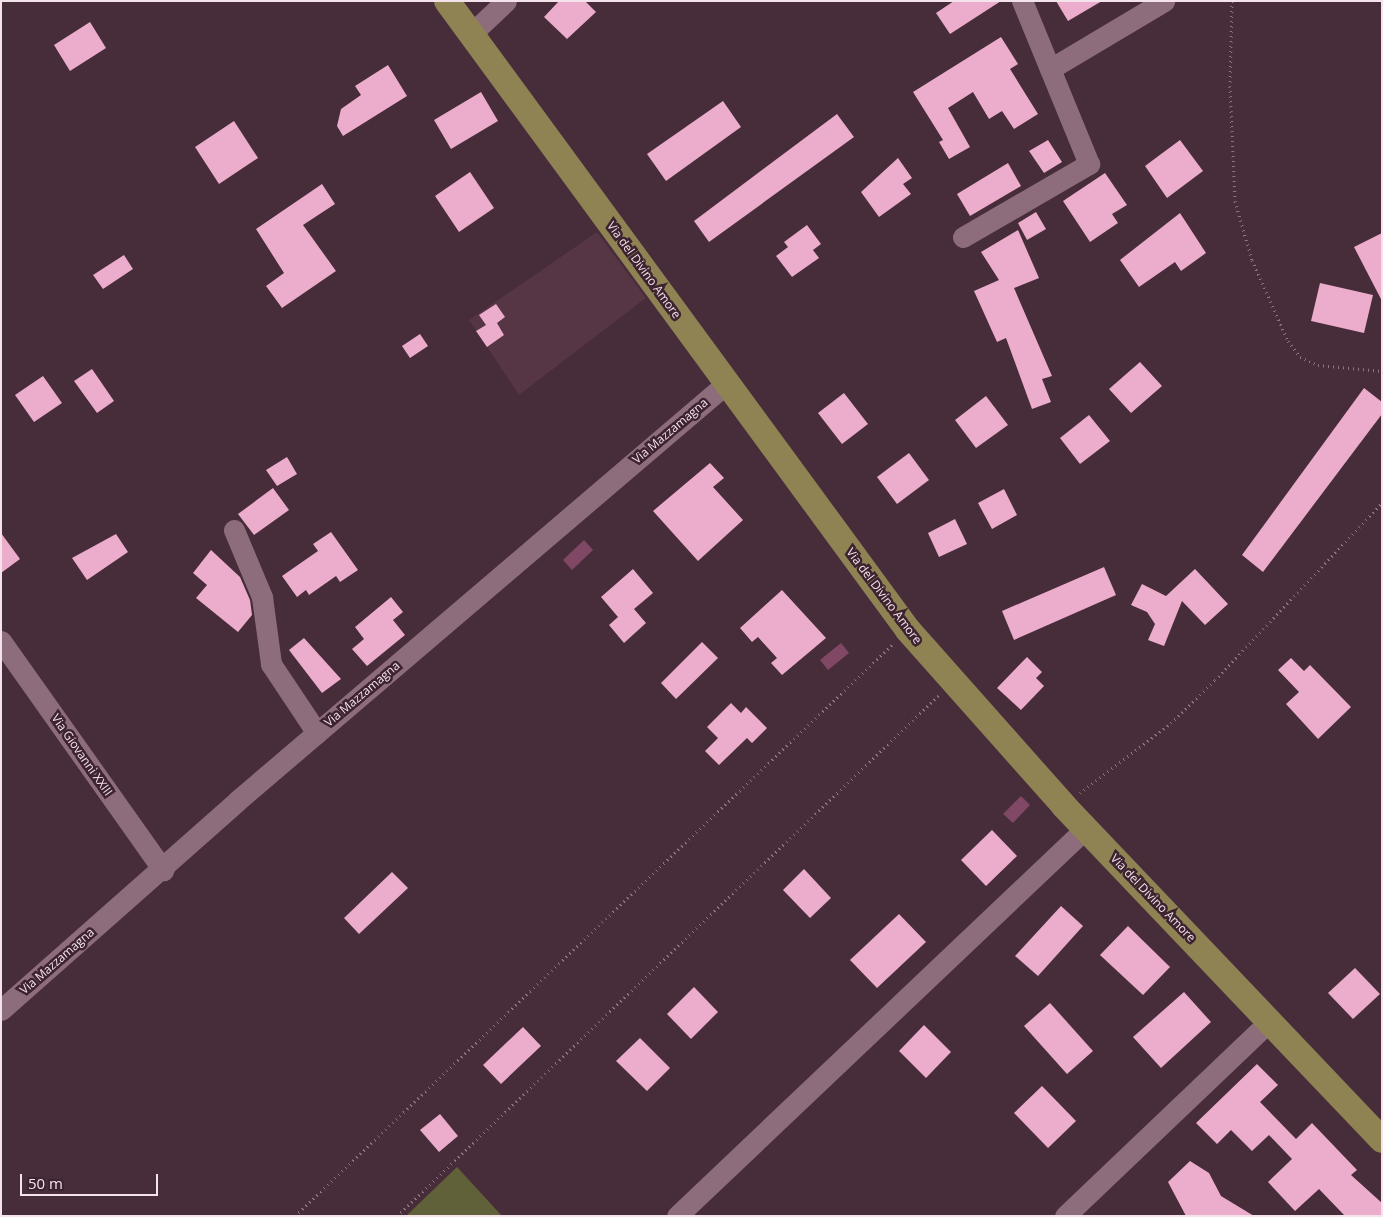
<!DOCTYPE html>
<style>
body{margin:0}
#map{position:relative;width:1383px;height:1217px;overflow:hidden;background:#472c3a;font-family:"Open Sans",sans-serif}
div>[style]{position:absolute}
.built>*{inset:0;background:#563545}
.green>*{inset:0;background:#606138}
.water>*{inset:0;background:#804865}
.building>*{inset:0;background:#ecaccb}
.path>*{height:3px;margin-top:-1.5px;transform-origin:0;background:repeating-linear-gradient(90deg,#8d7581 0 1px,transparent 0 5px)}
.minor>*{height:21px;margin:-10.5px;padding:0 10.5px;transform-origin:10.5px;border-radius:10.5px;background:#8d6d7c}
.major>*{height:26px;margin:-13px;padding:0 13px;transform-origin:13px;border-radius:13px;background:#8f8353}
span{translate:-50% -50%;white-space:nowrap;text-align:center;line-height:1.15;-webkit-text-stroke:5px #3d222f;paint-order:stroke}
.street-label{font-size:12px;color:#f5e3eb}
.frame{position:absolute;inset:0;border:2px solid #f5e3eb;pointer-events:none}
.scale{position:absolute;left:20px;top:1174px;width:138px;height:22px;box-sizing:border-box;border:2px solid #f5e3eb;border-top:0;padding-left:6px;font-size:15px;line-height:18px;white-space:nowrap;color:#f5e3eb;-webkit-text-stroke:4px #3d222f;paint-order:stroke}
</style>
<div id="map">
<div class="built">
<i style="clip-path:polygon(597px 232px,646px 298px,519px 395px,469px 320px)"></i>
</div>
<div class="green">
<i style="clip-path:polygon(457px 1167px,502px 1216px,406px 1216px)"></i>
</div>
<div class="water">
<i style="clip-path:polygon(584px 540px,593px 550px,572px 570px,563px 560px)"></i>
<i style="clip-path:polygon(841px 643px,849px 653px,828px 670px,820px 660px)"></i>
<i style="clip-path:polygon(1021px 796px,1030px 805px,1013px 823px,1003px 814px)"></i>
</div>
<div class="building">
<i style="clip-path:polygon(559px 1px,585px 1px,596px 12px,567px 39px,544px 17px)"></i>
<i style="clip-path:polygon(954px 1px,1001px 1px,950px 34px,936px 13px)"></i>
<i style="clip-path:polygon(1056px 1px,1102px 1px,1068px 21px)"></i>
<i style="clip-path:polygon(90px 22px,106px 48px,70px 71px,54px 45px)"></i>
<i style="clip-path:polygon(1001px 37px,1018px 64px,1010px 69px,1038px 114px,1014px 129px,1002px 111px,989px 119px,973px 92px,948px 108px,970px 147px,949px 159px,939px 142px,943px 140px,913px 92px)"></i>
<i style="clip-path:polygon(388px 65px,407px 96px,343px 136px,337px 126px,341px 109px,361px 95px,355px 86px)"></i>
<i style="clip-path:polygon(481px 92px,498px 121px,451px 149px,434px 120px)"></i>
<i style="clip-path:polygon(723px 101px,741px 127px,666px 181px,647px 154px)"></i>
<i style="clip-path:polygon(837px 114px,854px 137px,709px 242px,694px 221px)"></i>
<i style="clip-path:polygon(234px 121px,258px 158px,219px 184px,195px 147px)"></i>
<i style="clip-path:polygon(1048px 140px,1062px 162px,1044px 173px,1029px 151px)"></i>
<i style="clip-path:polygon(1180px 140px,1203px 171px,1167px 198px,1145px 166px)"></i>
<i style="clip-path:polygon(898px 158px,912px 178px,903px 184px,911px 194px,879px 217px,861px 192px)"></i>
<i style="clip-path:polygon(1008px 163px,1021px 186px,970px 216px,957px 194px)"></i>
<i style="clip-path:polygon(470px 172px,494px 208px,459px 232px,435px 196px)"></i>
<i style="clip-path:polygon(1105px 173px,1127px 205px,1112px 214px,1118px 223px,1090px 242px,1063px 201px)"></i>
<i style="clip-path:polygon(322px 184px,335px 204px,303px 225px,336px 271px,282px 308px,266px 286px,284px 273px,256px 229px)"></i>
<i style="clip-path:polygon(1036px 212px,1046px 229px,1027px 240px,1018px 223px)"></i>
<i style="clip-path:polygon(1180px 213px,1206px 253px,1181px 271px,1175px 262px,1139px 287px,1120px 260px)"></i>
<i style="clip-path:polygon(807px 225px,821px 244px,813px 250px,819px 258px,792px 277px,776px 256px,788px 247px,784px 242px)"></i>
<i style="clip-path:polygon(1018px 230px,1039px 278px,1014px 288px,1052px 376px,1042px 379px,1051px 402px,1032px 409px,1006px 338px,997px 342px,974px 291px,999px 280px,981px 252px)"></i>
<i style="clip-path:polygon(1382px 233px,1382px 301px,1354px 247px)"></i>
<i style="clip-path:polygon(124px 255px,133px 269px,103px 289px,93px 275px)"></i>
<i style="clip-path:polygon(1320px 283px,1373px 295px,1364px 333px,1311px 321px)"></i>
<i style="clip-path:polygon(496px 304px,505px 317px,497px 323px,504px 335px,487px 347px,476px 331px,486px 325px,479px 315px)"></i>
<i style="clip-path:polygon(420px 334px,428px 346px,410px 358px,402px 346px)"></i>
<i style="clip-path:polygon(1140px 362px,1162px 386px,1131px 413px,1109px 389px)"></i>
<i style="clip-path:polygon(92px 369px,114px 401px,97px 413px,74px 381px)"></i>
<i style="clip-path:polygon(43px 376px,62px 403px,34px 422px,15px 395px)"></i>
<i style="clip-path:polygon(1364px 388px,1382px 402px,1382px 414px,1263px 572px,1242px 555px)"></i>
<i style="clip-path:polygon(844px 393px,868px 424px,842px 444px,818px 413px)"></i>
<i style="clip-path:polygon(986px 396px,1008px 425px,976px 448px,955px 420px)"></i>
<i style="clip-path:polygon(1089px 415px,1110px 441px,1080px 464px,1060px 438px)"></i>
<i style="clip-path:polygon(909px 453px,929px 480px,897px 504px,877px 477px)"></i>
<i style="clip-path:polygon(287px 457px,297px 474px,277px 486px,266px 470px)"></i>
<i style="clip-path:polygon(710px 463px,724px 478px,713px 487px,743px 520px,698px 561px,653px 511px)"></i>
<i style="clip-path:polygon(273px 488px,289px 510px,254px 535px,238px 514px)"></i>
<i style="clip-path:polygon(1004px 489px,1017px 515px,992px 529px,978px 503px)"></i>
<i style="clip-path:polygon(955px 519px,967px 544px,939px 557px,928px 533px)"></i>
<i style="clip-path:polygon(331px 532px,358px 570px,340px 582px,336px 576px,309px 595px,306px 590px,297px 597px,282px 576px,318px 551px,313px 544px)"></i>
<i style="clip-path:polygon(1px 533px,20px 559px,1px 573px)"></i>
<i style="clip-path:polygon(116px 534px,128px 552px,87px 580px,72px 558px)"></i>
<i style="clip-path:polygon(211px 550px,240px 577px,250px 600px,252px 615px,238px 632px,196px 598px,207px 585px,193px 573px)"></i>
<i style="clip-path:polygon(1104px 567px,1116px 595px,1014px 640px,1002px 611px)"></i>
<i style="clip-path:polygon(633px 569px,653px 593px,634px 609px,646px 623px,624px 643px,609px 625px,618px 617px,601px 597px)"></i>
<i style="clip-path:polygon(1195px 569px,1228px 604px,1205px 625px,1182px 601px,1164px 646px,1148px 640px,1155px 624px,1147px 612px,1131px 605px,1142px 584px,1166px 596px)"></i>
<i style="clip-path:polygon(782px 590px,826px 638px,782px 675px,771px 663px,777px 658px,758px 637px,752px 642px,740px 628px)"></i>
<i style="clip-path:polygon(391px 597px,403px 612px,393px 620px,405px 635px,367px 666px,352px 649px,364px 639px,355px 627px)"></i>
<i style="clip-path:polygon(304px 638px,341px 679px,322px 693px,289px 650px)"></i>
<i style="clip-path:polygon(702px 642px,718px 658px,676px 699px,661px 683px)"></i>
<i style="clip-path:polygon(1027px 657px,1042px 672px,1036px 678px,1044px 686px,1021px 710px,997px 688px)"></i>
<i style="clip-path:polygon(1291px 658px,1304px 671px,1310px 665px,1351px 707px,1318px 739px,1286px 704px,1299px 692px,1278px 670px)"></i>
<i style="clip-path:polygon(731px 703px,741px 713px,746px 707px,767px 728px,752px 743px,747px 738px,719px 765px,705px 751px,718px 738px,707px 727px)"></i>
<i style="clip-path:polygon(992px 830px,1017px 856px,986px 886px,961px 860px)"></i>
<i style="clip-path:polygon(804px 869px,831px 898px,810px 918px,783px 890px)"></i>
<i style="clip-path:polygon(392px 872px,408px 888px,359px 934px,344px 918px)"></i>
<i style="clip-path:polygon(1061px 906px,1083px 926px,1038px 976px,1015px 956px)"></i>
<i style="clip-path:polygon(899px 914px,926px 942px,877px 988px,850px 960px)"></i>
<i style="clip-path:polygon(1128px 926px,1170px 967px,1143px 995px,1100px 955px)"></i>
<i style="clip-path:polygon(1355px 968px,1380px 994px,1353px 1019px,1328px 993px)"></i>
<i style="clip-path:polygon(694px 987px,718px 1012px,691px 1039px,667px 1014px)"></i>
<i style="clip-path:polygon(1184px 992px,1211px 1022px,1161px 1068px,1133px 1037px)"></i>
<i style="clip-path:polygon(1050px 1003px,1093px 1051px,1067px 1074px,1024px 1026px)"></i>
<i style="clip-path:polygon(924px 1025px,951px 1052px,926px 1078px,899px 1051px)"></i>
<i style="clip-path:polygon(523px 1027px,541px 1046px,501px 1084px,483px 1065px)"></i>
<i style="clip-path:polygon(640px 1038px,670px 1068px,647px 1091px,616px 1061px)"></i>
<i style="clip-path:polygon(1257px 1064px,1278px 1085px,1260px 1102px,1296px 1139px,1312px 1123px,1357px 1170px,1351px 1175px,1382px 1203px,1382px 1216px,1345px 1216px,1319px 1189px,1295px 1211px,1268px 1182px,1292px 1159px,1269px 1135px,1252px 1151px,1231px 1130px,1217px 1144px,1196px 1123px)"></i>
<i style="clip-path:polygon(1042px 1086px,1076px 1121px,1048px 1148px,1014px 1113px)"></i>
<i style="clip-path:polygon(440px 1114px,458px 1136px,439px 1152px,420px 1130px)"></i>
<i style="clip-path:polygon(1190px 1161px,1209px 1173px,1221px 1196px,1254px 1216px,1186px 1216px,1168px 1182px)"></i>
</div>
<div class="path">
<i style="left:1232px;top:1px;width:85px;rotate:91.3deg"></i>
<i style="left:1230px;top:86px;width:115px;rotate:87.5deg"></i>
<i style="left:1235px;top:201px;width:61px;rotate:73.9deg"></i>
<i style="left:1252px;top:260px;width:89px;rotate:66deg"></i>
<i style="left:1288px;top:341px;width:20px;rotate:53deg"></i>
<i style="left:1300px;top:357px;width:20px;rotate:24deg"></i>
<i style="left:1318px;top:365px;width:64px;rotate:5.4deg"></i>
<i style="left:1080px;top:793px;width:115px;rotate:-37.6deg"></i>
<i style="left:1171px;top:723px;width:62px;rotate:-44.3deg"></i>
<i style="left:1215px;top:680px;width:243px;rotate:-46.7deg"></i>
<i style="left:295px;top:1216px;width:828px;rotate:-43.73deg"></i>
<i style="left:397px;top:1216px;width:752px;rotate:-43.87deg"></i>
</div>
<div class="minor">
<i style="left:471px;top:34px;width:48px;rotate:-43.3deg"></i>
<i style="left:1050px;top:69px;width:133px;rotate:-30.8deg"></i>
<i style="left:963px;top:237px;width:146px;rotate:-30.1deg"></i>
<i style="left:1089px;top:164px;width:176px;rotate:-112.3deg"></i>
<i style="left:234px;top:530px;width:73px;rotate:67.3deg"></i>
<i style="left:262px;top:597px;width:68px;rotate:82.3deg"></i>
<i style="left:271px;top:664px;width:83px;rotate:56.3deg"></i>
<i style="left:1px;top:641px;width:281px;rotate:54.7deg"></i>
<i style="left:1px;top:1010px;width:315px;rotate:-41.5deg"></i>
<i style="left:237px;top:801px;width:644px;rotate:-40.47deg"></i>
<i style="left:677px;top:1216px;width:564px;rotate:-43.49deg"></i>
<i style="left:1065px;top:1216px;width:283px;rotate:-43.6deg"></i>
</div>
<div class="major">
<i style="left:447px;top:1px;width:780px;rotate:53.76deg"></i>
<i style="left:908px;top:630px;width:235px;rotate:48.4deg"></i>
<i style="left:1064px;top:806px;width:461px;rotate:46.4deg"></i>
</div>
<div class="street-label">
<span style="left:644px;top:270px;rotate:54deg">Via del Divino Amore</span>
<span style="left:670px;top:431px;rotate:-40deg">Via Mazzamagna</span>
<span style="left:884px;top:596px;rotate:53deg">Via del Divino Amore</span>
<span style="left:362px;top:694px;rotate:-40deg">Via Mazzamagna</span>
<span style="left:82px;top:755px;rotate:55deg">Via Giovanni XXIII</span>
<span style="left:1153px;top:898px;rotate:46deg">Via del Divino Amore</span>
<span style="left:57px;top:961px;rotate:-41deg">Via Mazzamagna</span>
</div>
<div class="frame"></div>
<div class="scale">50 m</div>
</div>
